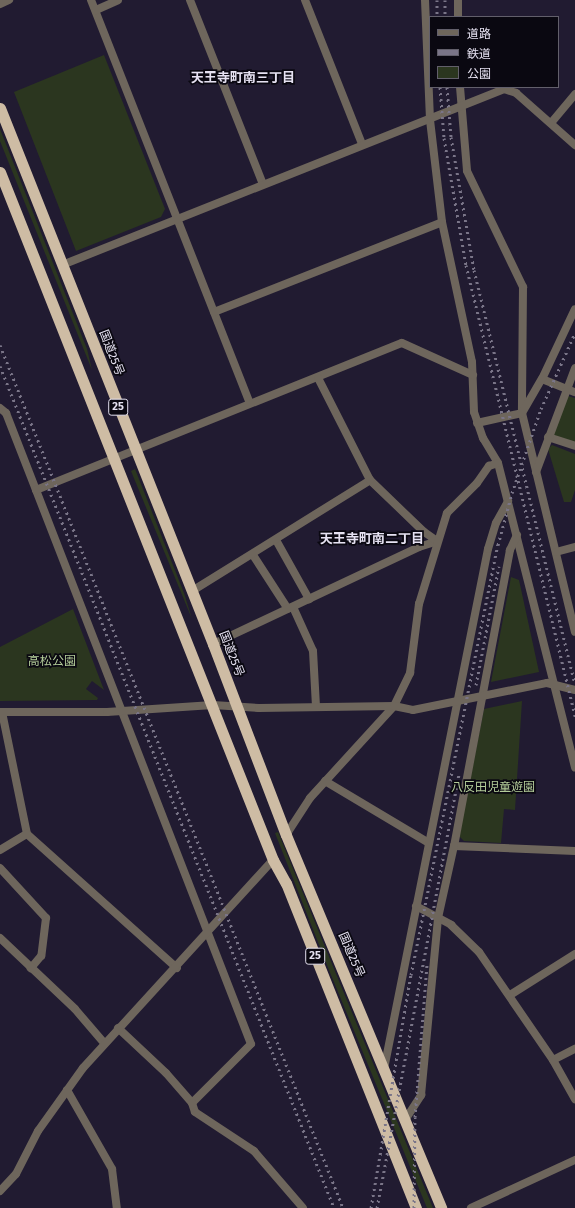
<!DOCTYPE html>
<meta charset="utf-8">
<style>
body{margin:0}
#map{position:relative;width:575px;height:1208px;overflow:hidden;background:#211b31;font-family:"Fira Sans","Noto Sans JP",sans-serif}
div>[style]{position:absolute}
.green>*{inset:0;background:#2b361f}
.minor>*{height:8px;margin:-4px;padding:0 4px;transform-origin:4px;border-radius:4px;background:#6e665c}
.tertiary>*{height:8px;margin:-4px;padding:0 4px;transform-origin:4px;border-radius:4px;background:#6e665c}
.trunk>*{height:11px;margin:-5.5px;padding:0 5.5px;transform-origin:5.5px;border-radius:5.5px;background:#cebca4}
.rail>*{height:3px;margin-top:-1.5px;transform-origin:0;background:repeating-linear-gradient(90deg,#7a7588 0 2px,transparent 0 6px)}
span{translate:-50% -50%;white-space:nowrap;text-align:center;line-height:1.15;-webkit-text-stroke:3.5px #0a0811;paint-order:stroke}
.shield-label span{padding:1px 3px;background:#0a0811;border:1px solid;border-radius:3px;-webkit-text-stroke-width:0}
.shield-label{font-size:11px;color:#e5e1f1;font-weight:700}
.street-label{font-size:12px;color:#e5e1f1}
.park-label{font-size:12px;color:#b4cd9a}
.neighbourhood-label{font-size:13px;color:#e5e1f1;font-weight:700}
.legend{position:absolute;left:429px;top:16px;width:130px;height:72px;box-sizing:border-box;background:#0a0811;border:1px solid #625f6b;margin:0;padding:5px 7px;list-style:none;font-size:12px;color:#e5e1f1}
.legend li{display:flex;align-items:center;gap:8px;height:20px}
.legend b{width:20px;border:1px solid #625f6b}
</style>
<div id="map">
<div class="green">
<i style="clip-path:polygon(104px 55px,165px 209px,161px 217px,76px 251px,14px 92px)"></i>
<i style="clip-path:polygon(0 129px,87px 349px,92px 370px,0 141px)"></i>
<i style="clip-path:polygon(568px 396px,575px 398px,575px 443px,553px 435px)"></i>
<i style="clip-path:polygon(552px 445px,575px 454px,575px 490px,571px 502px,564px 502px,548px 449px)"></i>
<i style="clip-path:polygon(135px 469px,184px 593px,192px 619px,131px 471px)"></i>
<i style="clip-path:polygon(511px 577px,519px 580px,539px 672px,491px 682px)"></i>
<i style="clip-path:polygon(73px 609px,104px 690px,92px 681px,86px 689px,98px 698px,97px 700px,0 701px,0 647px)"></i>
<i style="clip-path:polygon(522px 701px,515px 810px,504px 809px,501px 843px,464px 841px,459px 836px,484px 709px)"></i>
<i style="clip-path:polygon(278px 832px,341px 986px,433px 1208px,427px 1208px,329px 970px,275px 833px)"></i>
</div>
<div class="minor">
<i style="left:91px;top:0;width:433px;rotate:68.5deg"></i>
<i style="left:190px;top:0;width:198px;rotate:68.4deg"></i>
<i style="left:305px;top:0;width:155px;rotate:68.4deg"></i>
<i style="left:425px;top:0;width:120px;rotate:87.6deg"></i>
<i style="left:430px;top:120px;width:103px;rotate:83.3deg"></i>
<i style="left:442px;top:222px;width:143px;rotate:77.9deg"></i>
<i style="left:472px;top:362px;width:50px;rotate:87.7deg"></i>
<i style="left:474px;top:412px;width:28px;rotate:71deg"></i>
<i style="left:483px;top:438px;width:29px;rotate:59deg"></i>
<i style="left:498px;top:463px;width:314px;rotate:75.8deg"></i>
<i style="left:458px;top:0;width:17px;rotate:90deg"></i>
<i style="left:0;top:4px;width:10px;rotate:-24deg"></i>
<i style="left:96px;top:10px;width:24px;rotate:-24deg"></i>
<i style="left:460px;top:87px;width:84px;rotate:85.2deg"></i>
<i style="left:467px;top:171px;width:129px;rotate:64.2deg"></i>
<i style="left:523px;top:287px;width:126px;rotate:90.5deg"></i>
<i style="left:522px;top:413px;width:225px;rotate:76.4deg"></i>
<i style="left:551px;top:123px;width:38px;rotate:-50deg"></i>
<i style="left:62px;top:265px;width:476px;rotate:-21.7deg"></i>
<i style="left:504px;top:89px;width:13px;rotate:18deg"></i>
<i style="left:516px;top:93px;width:79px;rotate:41.4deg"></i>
<i style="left:214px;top:312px;width:245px;rotate:-21.5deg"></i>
<i style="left:542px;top:379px;width:35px;rotate:22deg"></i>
<i style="left:0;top:408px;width:8px;rotate:40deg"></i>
<i style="left:6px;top:413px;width:83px;rotate:68.7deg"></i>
<i style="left:36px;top:490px;width:594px;rotate:68.79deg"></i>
<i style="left:251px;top:1044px;width:83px;rotate:135deg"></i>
<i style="left:477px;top:423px;width:46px;rotate:-12.5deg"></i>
<i style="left:522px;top:413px;width:39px;rotate:-60deg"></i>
<i style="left:542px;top:379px;width:77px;rotate:-64.8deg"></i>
<i style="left:548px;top:437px;width:28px;rotate:18deg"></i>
<i style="left:536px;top:472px;width:111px;rotate:-69.4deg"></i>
<i style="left:36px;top:490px;width:394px;rotate:-21.9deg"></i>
<i style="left:402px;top:343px;width:78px;rotate:24.3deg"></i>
<i style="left:517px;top:535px;width:17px;rotate:115deg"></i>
<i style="left:510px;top:550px;width:301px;rotate:100.7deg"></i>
<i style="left:454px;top:846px;width:121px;rotate:2.4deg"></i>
<i style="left:276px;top:540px;width:68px;rotate:60.8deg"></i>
<i style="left:556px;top:552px;width:20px;rotate:-15deg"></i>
<i style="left:253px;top:555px;width:64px;rotate:57.1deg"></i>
<i style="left:192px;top:591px;width:210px;rotate:-31.9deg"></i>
<i style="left:293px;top:607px;width:48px;rotate:65.6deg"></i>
<i style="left:313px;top:651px;width:55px;rotate:86.9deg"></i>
<i style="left:213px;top:644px;width:228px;rotate:-25.2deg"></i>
<i style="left:419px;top:547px;width:19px;rotate:-18deg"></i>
<i style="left:437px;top:541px;width:16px;rotate:-145deg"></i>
<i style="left:424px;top:532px;width:75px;rotate:-136.1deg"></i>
<i style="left:370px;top:480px;width:114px;rotate:-117deg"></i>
<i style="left:2px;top:712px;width:125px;rotate:78.4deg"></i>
<i style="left:27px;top:834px;width:201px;rotate:41.8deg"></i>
<i style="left:325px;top:781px;width:121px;rotate:30.8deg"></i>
<i style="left:286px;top:835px;width:44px;rotate:-57deg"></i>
<i style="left:310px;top:798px;width:125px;rotate:-47.6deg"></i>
<i style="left:394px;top:706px;width:37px;rotate:-64deg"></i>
<i style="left:410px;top:673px;width:70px;rotate:-82.6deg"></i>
<i style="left:419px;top:604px;width:95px;rotate:-72.9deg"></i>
<i style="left:447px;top:513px;width:42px;rotate:-45deg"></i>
<i style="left:477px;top:483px;width:21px;rotate:-55deg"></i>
<i style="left:489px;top:466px;width:9px;rotate:-18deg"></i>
<i style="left:0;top:850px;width:31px;rotate:-31deg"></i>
<i style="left:0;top:868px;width:68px;rotate:47.4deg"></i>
<i style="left:46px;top:918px;width:38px;rotate:97deg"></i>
<i style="left:41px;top:956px;width:16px;rotate:130deg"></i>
<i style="left:416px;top:906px;width:40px;rotate:28deg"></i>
<i style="left:451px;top:925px;width:39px;rotate:44deg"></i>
<i style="left:479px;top:952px;width:131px;rotate:55.6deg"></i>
<i style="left:553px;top:1060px;width:45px;rotate:60.6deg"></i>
<i style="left:0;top:938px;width:103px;rotate:43.4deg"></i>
<i style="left:75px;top:1009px;width:45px;rotate:49.5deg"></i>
<i style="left:510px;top:995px;width:77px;rotate:-32.2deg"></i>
<i style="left:118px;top:1028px;width:66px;rotate:43.2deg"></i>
<i style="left:166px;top:1073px;width:40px;rotate:49deg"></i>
<i style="left:192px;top:1103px;width:9px;rotate:72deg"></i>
<i style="left:195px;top:1112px;width:71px;rotate:33.5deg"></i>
<i style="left:254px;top:1151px;width:75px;rotate:49.3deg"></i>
<i style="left:553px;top:1060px;width:25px;rotate:-27deg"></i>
<i style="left:384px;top:1069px;width:530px;rotate:-78.69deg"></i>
<i style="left:488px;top:549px;width:27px;rotate:-73deg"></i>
<i style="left:496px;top:523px;width:25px;rotate:-61deg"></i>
<i style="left:67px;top:1090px;width:91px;rotate:60.3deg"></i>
<i style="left:112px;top:1169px;width:39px;rotate:83deg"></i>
<i style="left:405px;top:1120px;width:30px;rotate:-57deg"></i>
<i style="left:421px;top:1095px;width:178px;rotate:-84.5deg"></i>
<i style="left:438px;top:918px;width:74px;rotate:-77.5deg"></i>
<i style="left:0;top:1191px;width:23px;rotate:-47deg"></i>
<i style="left:16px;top:1174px;width:48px;rotate:-62.9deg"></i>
<i style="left:38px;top:1131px;width:77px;rotate:-54.5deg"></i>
<i style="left:83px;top:1068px;width:282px;rotate:-47.6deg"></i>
<i style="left:471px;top:1208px;width:115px;rotate:-24.8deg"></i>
</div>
<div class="tertiary">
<i style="left:0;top:712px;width:107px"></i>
<i style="left:107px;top:712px;width:106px;rotate:-3.8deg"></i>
<i style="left:213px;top:705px;width:46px;rotate:3.7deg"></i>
<i style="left:259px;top:708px;width:135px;rotate:-0.8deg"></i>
<i style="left:394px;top:706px;width:19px;rotate:12deg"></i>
<i style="left:413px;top:710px;width:137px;rotate:-11.4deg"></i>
<i style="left:547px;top:683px;width:29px;rotate:14deg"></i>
</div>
<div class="trunk">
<i style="left:0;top:108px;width:577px;rotate:68.33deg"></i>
<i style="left:213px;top:644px;width:204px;rotate:69.1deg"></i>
<i style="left:286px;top:835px;width:404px;rotate:67.4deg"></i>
<i style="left:0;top:172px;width:740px;rotate:68.36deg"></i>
<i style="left:273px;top:860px;width:26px;rotate:61deg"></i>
<i style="left:286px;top:883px;width:350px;rotate:68.2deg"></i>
</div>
<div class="rail">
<i style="left:437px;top:0;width:17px;rotate:90deg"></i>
<i style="left:445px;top:0;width:17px;rotate:90deg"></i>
<i style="left:440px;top:87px;width:51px;rotate:85.5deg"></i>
<i style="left:444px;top:138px;width:129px;rotate:80.2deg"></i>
<i style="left:466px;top:265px;width:465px;rotate:76.4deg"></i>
<i style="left:447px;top:87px;width:50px;rotate:85.4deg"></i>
<i style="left:451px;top:137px;width:135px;rotate:80.2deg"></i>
<i style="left:474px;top:270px;width:425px;rotate:76.3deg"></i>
<i style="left:0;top:345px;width:929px;rotate:68.32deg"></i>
<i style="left:0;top:366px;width:906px;rotate:68.36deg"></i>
<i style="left:476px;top:685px;width:121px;rotate:-79.1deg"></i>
<i style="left:371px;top:1208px;width:236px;rotate:-80.3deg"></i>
<i style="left:411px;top:975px;width:439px;rotate:-78.6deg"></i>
<i style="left:498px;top:545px;width:54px;rotate:-74.9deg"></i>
<i style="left:512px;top:493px;width:89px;rotate:-71deg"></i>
<i style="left:541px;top:409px;width:83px;rotate:-65.9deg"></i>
<i style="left:377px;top:1208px;width:442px;rotate:-79.3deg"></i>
<i style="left:414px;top:1208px;width:91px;rotate:-89.4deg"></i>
<i style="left:415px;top:1117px;width:154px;rotate:-85.5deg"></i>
</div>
<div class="shield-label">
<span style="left:118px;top:407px">25</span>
<span style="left:315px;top:956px">25</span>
</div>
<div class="street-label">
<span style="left:111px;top:353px;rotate:69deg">国道25号</span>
<span style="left:231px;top:654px;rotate:69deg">国道25号</span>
<span style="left:351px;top:955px;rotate:67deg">国道25号</span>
</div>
<div class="park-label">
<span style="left:52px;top:662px">高松公園</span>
<span style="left:493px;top:788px">八反田児童遊園</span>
</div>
<div class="neighbourhood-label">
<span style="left:243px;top:78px">天王寺町南三丁目</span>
<span style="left:372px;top:539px">天王寺町南二丁目</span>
</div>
<ul class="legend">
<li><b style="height:5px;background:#6e665c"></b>道路</li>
<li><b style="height:5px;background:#7a7588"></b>鉄道</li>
<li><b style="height:11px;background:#2b361f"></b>公園</li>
</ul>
</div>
